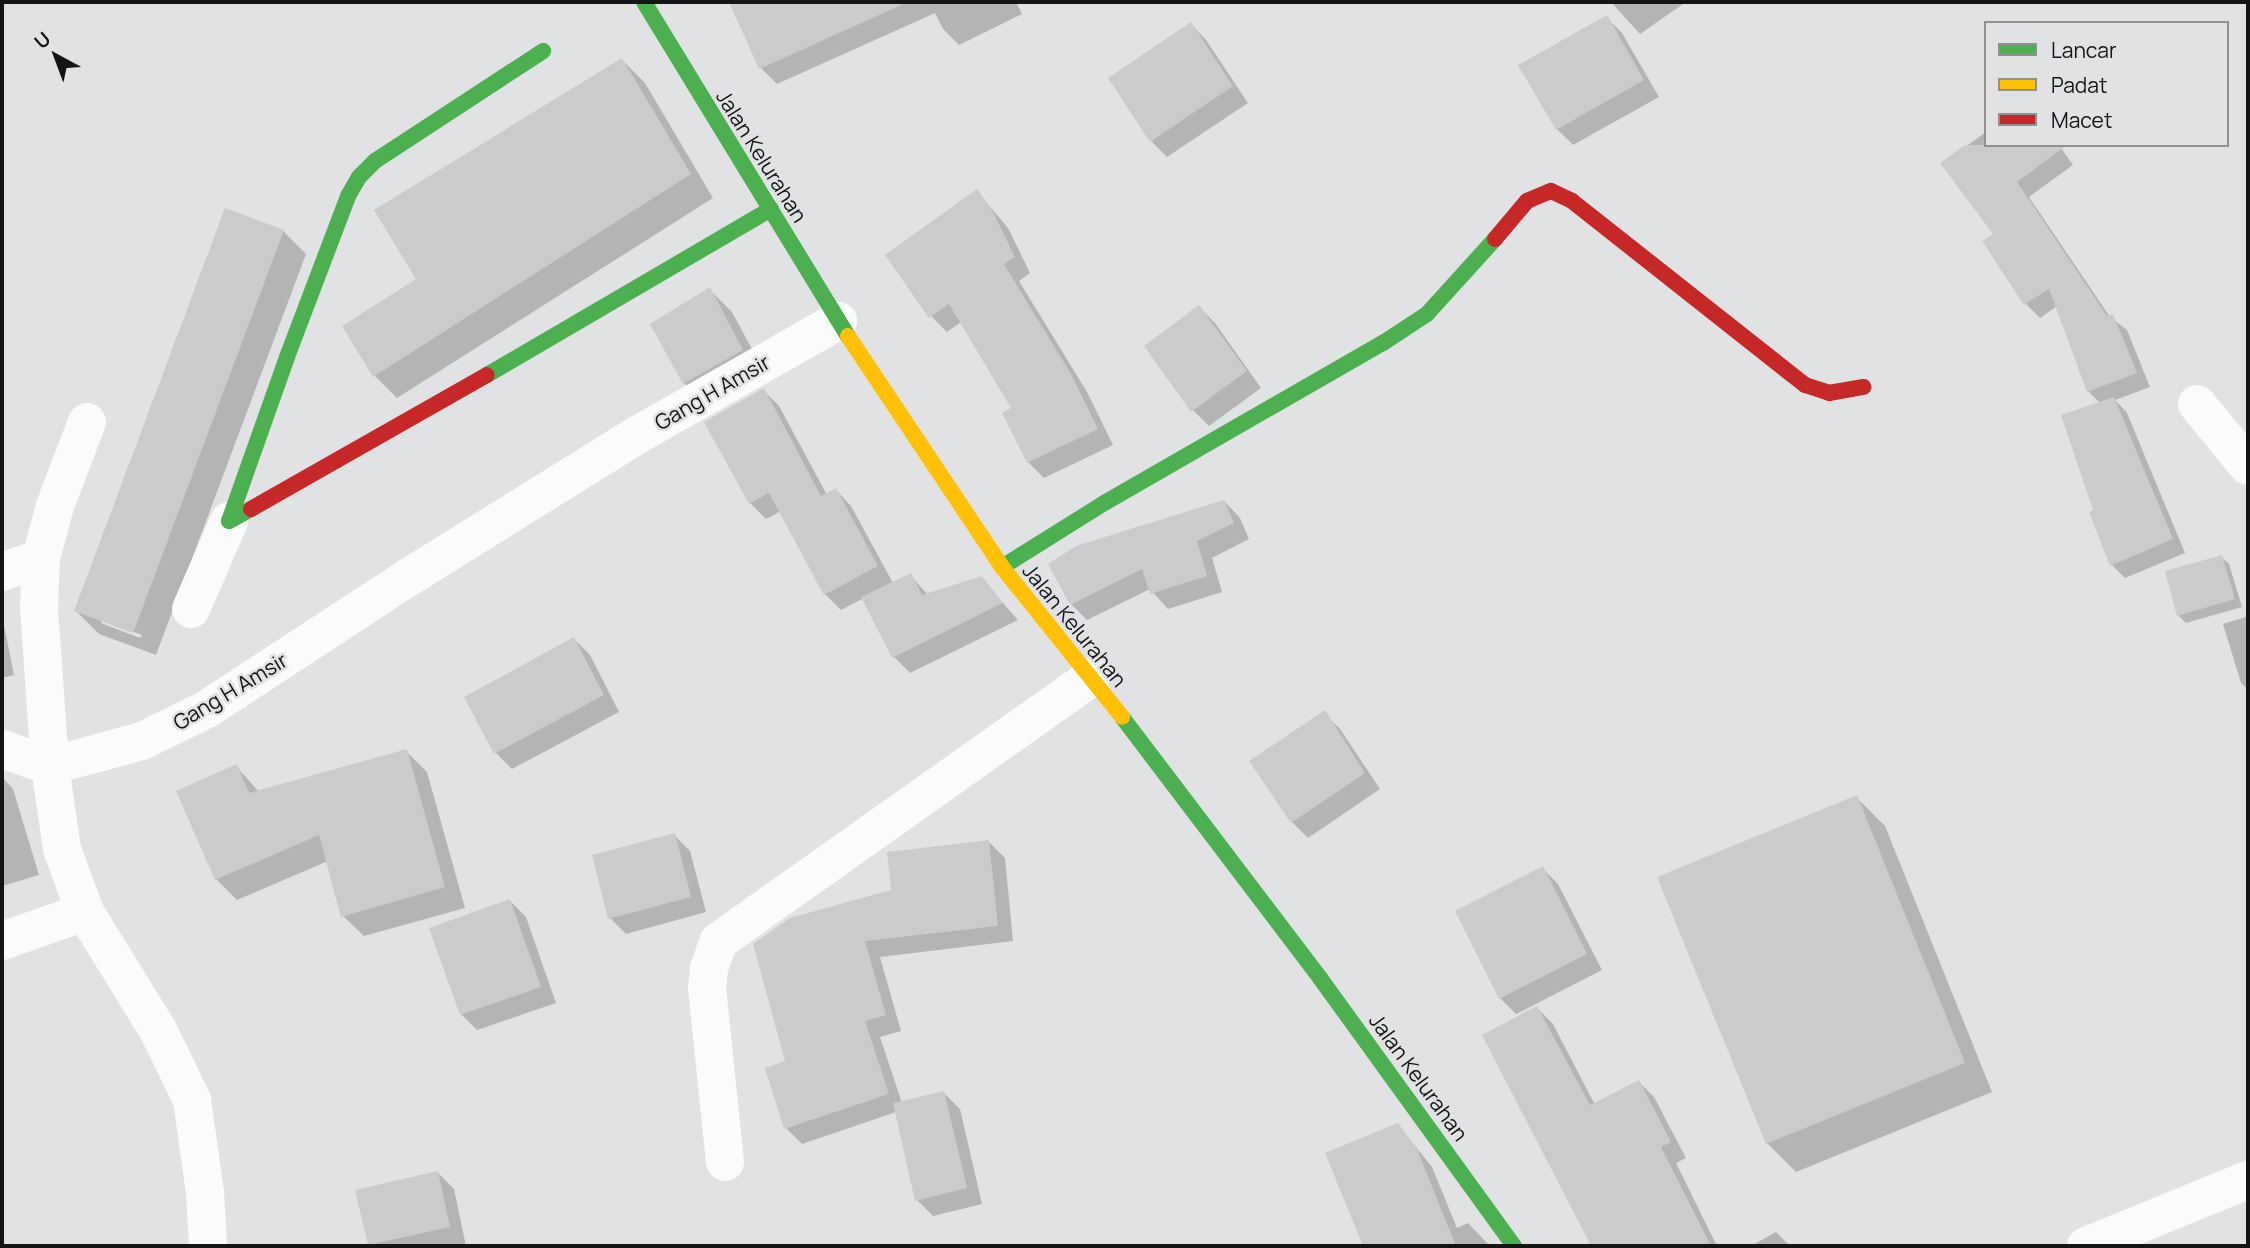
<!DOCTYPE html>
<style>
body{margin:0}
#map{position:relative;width:2250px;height:1248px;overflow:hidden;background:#e1e2e3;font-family:Manrope,sans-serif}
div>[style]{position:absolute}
.shadow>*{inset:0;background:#0003}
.building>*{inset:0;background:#cacbcc}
.street>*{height:38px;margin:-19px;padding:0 19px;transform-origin:19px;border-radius:19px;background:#fafbfb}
.fast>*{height:16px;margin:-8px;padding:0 8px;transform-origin:8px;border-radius:8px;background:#4caf50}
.slow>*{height:16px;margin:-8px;padding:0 8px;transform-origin:8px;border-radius:8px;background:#ffc107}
.jam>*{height:16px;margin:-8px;padding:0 8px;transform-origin:8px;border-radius:8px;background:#c62828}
span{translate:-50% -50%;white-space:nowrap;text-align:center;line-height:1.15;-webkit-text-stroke:5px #e0e2e4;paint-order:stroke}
.street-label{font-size:21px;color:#141415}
.frame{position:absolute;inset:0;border:4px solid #141415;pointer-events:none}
.legend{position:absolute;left:1984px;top:21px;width:245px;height:126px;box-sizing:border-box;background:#e0e2e4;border:2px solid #8e9091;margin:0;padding:9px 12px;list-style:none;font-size:21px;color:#141415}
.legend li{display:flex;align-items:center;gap:14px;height:35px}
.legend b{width:35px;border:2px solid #8e9091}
.north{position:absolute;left:21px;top:21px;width:70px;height:70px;-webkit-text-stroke:5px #e0e2e4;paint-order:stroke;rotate:319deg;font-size:19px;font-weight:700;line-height:28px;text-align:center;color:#141415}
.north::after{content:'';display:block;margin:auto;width:24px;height:32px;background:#141415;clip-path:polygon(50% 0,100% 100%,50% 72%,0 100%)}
</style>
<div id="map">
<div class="shadow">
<i style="clip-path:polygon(731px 2px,1016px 2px,1022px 14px,959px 45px,943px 29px,935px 13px,777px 84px,761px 68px)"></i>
<i style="clip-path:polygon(1611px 2px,1686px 2px,1640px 34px)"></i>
<i style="clip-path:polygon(1606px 17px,1622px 33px,1659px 97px,1573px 145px,1557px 129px)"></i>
<i style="clip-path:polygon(1191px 24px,1206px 40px,1248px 103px,1167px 157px,1151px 141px)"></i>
<i style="clip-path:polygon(622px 60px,645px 83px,713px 198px,397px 398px,375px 376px,419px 279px)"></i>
<i style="clip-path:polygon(1986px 132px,1986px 145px,2059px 145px,2073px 165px,2029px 197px,2110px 317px,2127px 330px,2150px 387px,2115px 400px,2127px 413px,2185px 553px,2125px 578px,2112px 565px,2091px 513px,2095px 511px,2101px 404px,2088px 391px,2057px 306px,2040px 318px,2026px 304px,1995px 234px,1943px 163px)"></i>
<i style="clip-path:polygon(977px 191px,1008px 228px,1030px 273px,1019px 281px,1087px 392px,1113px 445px,1044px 478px,1028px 462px,1014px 409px,961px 322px,947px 332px,931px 316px)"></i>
<i style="clip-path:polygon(evenodd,283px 231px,306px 254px,156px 655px,99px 634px,76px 611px,283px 231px,101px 620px,142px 635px,140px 638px,101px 623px,101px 620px)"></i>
<i style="clip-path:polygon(709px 289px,732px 312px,765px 373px,707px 406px,684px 383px)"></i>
<i style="clip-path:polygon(1199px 307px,1215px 323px,1261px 388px,1209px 426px,1193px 410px)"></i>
<i style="clip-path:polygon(763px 390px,779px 406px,827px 495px,836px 490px,851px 506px,893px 583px,910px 575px,928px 595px,981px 578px,1018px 620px,910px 673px,894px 657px,864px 598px,841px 610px,825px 594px,781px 511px,766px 519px,750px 503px)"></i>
<i style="clip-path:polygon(1224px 501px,1240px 518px,1249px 539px,1212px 558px,1222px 592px,1168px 609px,1150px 589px,1087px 620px,1071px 604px)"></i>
<i style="clip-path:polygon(2221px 557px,2229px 564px,2242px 607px,2186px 623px,2178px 615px)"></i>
<i style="clip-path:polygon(2px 615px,14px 675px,2px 678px)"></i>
<i style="clip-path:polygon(2248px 616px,2248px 690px,2241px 683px,2223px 624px)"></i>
<i style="clip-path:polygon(574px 639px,590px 655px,619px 712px,512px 769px,496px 753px,466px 697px)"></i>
<i style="clip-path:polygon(1324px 713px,1340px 729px,1380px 789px,1308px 838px,1292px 822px)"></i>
<i style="clip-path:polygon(406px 751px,427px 772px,465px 908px,364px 936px,343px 916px,328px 861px,237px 900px,216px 879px,236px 766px,259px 792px)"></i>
<i style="clip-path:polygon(2px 777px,13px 789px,39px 875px,2px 886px)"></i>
<i style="clip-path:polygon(1856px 797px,1885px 826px,1992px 1092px,1796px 1172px,1768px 1144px,1660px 878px)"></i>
<i style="clip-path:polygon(674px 835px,690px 851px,706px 912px,626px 934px,610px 918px)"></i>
<i style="clip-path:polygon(989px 842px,1005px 858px,1013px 941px,880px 957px,901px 1031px,880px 1037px,902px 1103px,944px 1093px,960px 1109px,982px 1204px,933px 1216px,917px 1200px,896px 1112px,802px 1144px,786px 1128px,787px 1062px,893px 891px)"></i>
<i style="clip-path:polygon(1542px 868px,1558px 884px,1602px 970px,1516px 1014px,1500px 998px)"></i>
<i style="clip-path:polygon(510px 901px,526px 917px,556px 1003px,477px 1030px,461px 1014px)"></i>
<i style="clip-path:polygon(1537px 1008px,1553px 1024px,1595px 1105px,1639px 1082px,1654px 1097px,1686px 1158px,1676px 1163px,1717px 1246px,1593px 1246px,1485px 1036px)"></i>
<i style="clip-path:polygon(1398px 1125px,1432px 1167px,1457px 1228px,1468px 1223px,1490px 1246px,1359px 1246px,1364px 1244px)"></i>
<i style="clip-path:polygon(438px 1173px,454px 1189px,466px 1246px,370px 1246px,358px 1191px)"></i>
<i style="clip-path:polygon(1776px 1232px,1790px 1246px,1751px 1246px)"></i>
</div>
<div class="building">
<i style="clip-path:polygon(729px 2px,908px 2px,759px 69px)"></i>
<i style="clip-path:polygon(1607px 15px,1644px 80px,1556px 130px,1518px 65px)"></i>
<i style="clip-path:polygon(1191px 22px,1233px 86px,1150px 142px,1108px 78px)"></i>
<i style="clip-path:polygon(622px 58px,691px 174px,373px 377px,342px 326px,416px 279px,374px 210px)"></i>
<i style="clip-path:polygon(1965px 145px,2067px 145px,2017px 182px,2107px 316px,2113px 314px,2137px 373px,2087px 392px,2049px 289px,2024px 305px,1982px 241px,1993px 234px,1940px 163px)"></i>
<i style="clip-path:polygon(977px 189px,992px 210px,1015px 257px,1004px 264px,1071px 374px,1098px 429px,1027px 463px,1002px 413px,1011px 408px,949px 304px,929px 318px,885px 255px)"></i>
<i style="clip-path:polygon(225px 208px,284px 230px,133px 633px,74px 611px)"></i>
<i style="clip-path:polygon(710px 287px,743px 350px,683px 384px,650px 324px)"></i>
<i style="clip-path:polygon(1199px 305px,1247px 371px,1191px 412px,1144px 346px)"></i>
<i style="clip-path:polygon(764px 388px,821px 496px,836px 488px,878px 566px,824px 595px,769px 493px,749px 504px,704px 422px)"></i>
<i style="clip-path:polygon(2114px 397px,2173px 539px,2110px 566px,2089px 512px,2093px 510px,2061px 415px)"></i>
<i style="clip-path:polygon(1224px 500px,1234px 523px,1197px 541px,1207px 576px,1150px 594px,1142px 569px,1070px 605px,1048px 564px,1076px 546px)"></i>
<i style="clip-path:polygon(2222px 555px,2235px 599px,2177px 616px,2165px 571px)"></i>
<i style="clip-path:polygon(911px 573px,922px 595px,982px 576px,1003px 603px,892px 658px,861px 597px)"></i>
<i style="clip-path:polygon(574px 637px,604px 695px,494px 754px,464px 697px)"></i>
<i style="clip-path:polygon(1325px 710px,1365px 773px,1291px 823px,1249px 761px)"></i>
<i style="clip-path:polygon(407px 749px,445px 887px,341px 917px,319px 835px,215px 880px,176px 791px,237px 764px,249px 793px)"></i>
<i style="clip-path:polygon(1857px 795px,1965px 1063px,1766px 1144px,1657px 877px)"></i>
<i style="clip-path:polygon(675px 833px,691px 897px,608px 919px,592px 855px)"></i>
<i style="clip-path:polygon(989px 840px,998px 926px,865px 941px,886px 1015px,865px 1021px,889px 1094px,784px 1129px,765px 1068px,785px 1061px,753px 944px,790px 918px,891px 890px,887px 852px)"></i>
<i style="clip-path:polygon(1543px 866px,1587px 954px,1499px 999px,1455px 911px)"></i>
<i style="clip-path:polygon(510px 899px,541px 987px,460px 1015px,429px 928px)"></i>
<i style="clip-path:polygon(1537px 1006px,1590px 1105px,1639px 1080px,1671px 1142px,1661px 1147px,1711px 1246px,1591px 1246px,1482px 1035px)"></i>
<i style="clip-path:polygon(944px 1091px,967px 1188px,915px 1201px,893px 1103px)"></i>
<i style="clip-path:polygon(1398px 1123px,1417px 1149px,1456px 1246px,1363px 1246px,1325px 1153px)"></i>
<i style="clip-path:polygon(438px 1171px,450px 1227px,368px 1245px,355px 1190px)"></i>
</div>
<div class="street">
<i style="left:2197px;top:404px;width:80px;rotate:50.6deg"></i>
<i style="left:87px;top:422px;width:90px;rotate:110.9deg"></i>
<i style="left:55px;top:506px;width:54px;rotate:105.1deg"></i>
<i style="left:41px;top:558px;width:50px;rotate:92.3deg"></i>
<i style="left:39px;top:608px;width:158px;rotate:86deg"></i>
<i style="left:50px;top:766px;width:84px;rotate:81.8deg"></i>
<i style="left:62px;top:849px;width:67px;rotate:69.9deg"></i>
<i style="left:85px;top:912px;width:139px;rotate:58.3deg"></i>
<i style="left:158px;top:1030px;width:78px;rotate:64.1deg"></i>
<i style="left:192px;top:1100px;width:93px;rotate:82deg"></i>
<i style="left:205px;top:1192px;width:54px;rotate:86.8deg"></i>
<i style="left:2px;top:572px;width:41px;rotate:-19.7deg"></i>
<i style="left:191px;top:609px;width:96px;rotate:-66.6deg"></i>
<i style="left:2px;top:749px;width:51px;rotate:19.5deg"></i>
<i style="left:50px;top:766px;width:95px;rotate:-15.2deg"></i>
<i style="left:142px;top:741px;width:72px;rotate:-26.2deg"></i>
<i style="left:207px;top:709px;width:241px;rotate:-33.2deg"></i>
<i style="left:409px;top:577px;width:271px;rotate:-31.9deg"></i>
<i style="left:639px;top:434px;width:229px;rotate:-29.6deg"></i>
<i style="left:2px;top:941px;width:88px;rotate:-19.3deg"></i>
<i style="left:725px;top:1162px;width:175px;rotate:-95.9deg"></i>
<i style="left:707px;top:988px;width:20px;rotate:-84deg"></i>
<i style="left:709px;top:968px;width:29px;rotate:-70deg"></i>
<i style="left:719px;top:941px;width:457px;rotate:-35.3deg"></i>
<i style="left:2086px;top:1246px;width:175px;rotate:-22.2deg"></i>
</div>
<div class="fast">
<i style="left:644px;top:2px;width:391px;rotate:58.6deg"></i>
<i style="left:487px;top:375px;width:329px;rotate:-30.3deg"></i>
<i style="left:251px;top:509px;width:25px;rotate:151deg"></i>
<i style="left:229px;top:521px;width:174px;rotate:-70.5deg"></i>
<i style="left:287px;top:357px;width:172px;rotate:-69.2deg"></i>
<i style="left:348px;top:196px;width:22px;rotate:-60deg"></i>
<i style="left:359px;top:177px;width:23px;rotate:-45deg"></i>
<i style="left:375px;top:161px;width:201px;rotate:-33.2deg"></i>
<i style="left:1002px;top:567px;width:123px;rotate:-32deg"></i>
<i style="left:1106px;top:502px;width:319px;rotate:-29.9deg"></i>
<i style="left:1383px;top:343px;width:53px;rotate:-33.4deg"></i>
<i style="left:1427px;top:314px;width:101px;rotate:-47.8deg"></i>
<i style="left:1122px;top:717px;width:328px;rotate:52.8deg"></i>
<i style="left:1320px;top:978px;width:331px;rotate:54.1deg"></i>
</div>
<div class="slow">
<i style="left:848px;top:336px;width:278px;rotate:56.3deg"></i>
<i style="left:1002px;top:567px;width:192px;rotate:51.3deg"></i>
</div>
<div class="jam">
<i style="left:1495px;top:239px;width:50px;rotate:-49.9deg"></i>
<i style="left:1527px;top:201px;width:26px;rotate:-23deg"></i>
<i style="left:1551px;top:191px;width:23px;rotate:25deg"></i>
<i style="left:1572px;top:201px;width:297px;rotate:38.3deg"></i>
<i style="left:1805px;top:385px;width:25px;rotate:18deg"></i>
<i style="left:1829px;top:393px;width:35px;rotate:-10deg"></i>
<i style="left:251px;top:509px;width:271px;rotate:-29.6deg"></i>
</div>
<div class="street-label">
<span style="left:762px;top:156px;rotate:58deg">Jalan Kelurahan</span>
<span style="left:712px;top:392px;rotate:-30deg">Gang H Amsir</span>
<span style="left:1075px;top:625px;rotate:51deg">Jalan Kelurahan</span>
<span style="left:230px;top:691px;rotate:-31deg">Gang H Amsir</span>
<span style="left:1419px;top:1077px;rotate:54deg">Jalan Kelurahan</span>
</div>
<div class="frame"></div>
<ul class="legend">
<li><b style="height:9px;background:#4caf50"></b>Lancar</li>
<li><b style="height:9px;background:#ffc107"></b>Padat</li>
<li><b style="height:9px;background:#c62828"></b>Macet</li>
</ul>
<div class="north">U</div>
</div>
